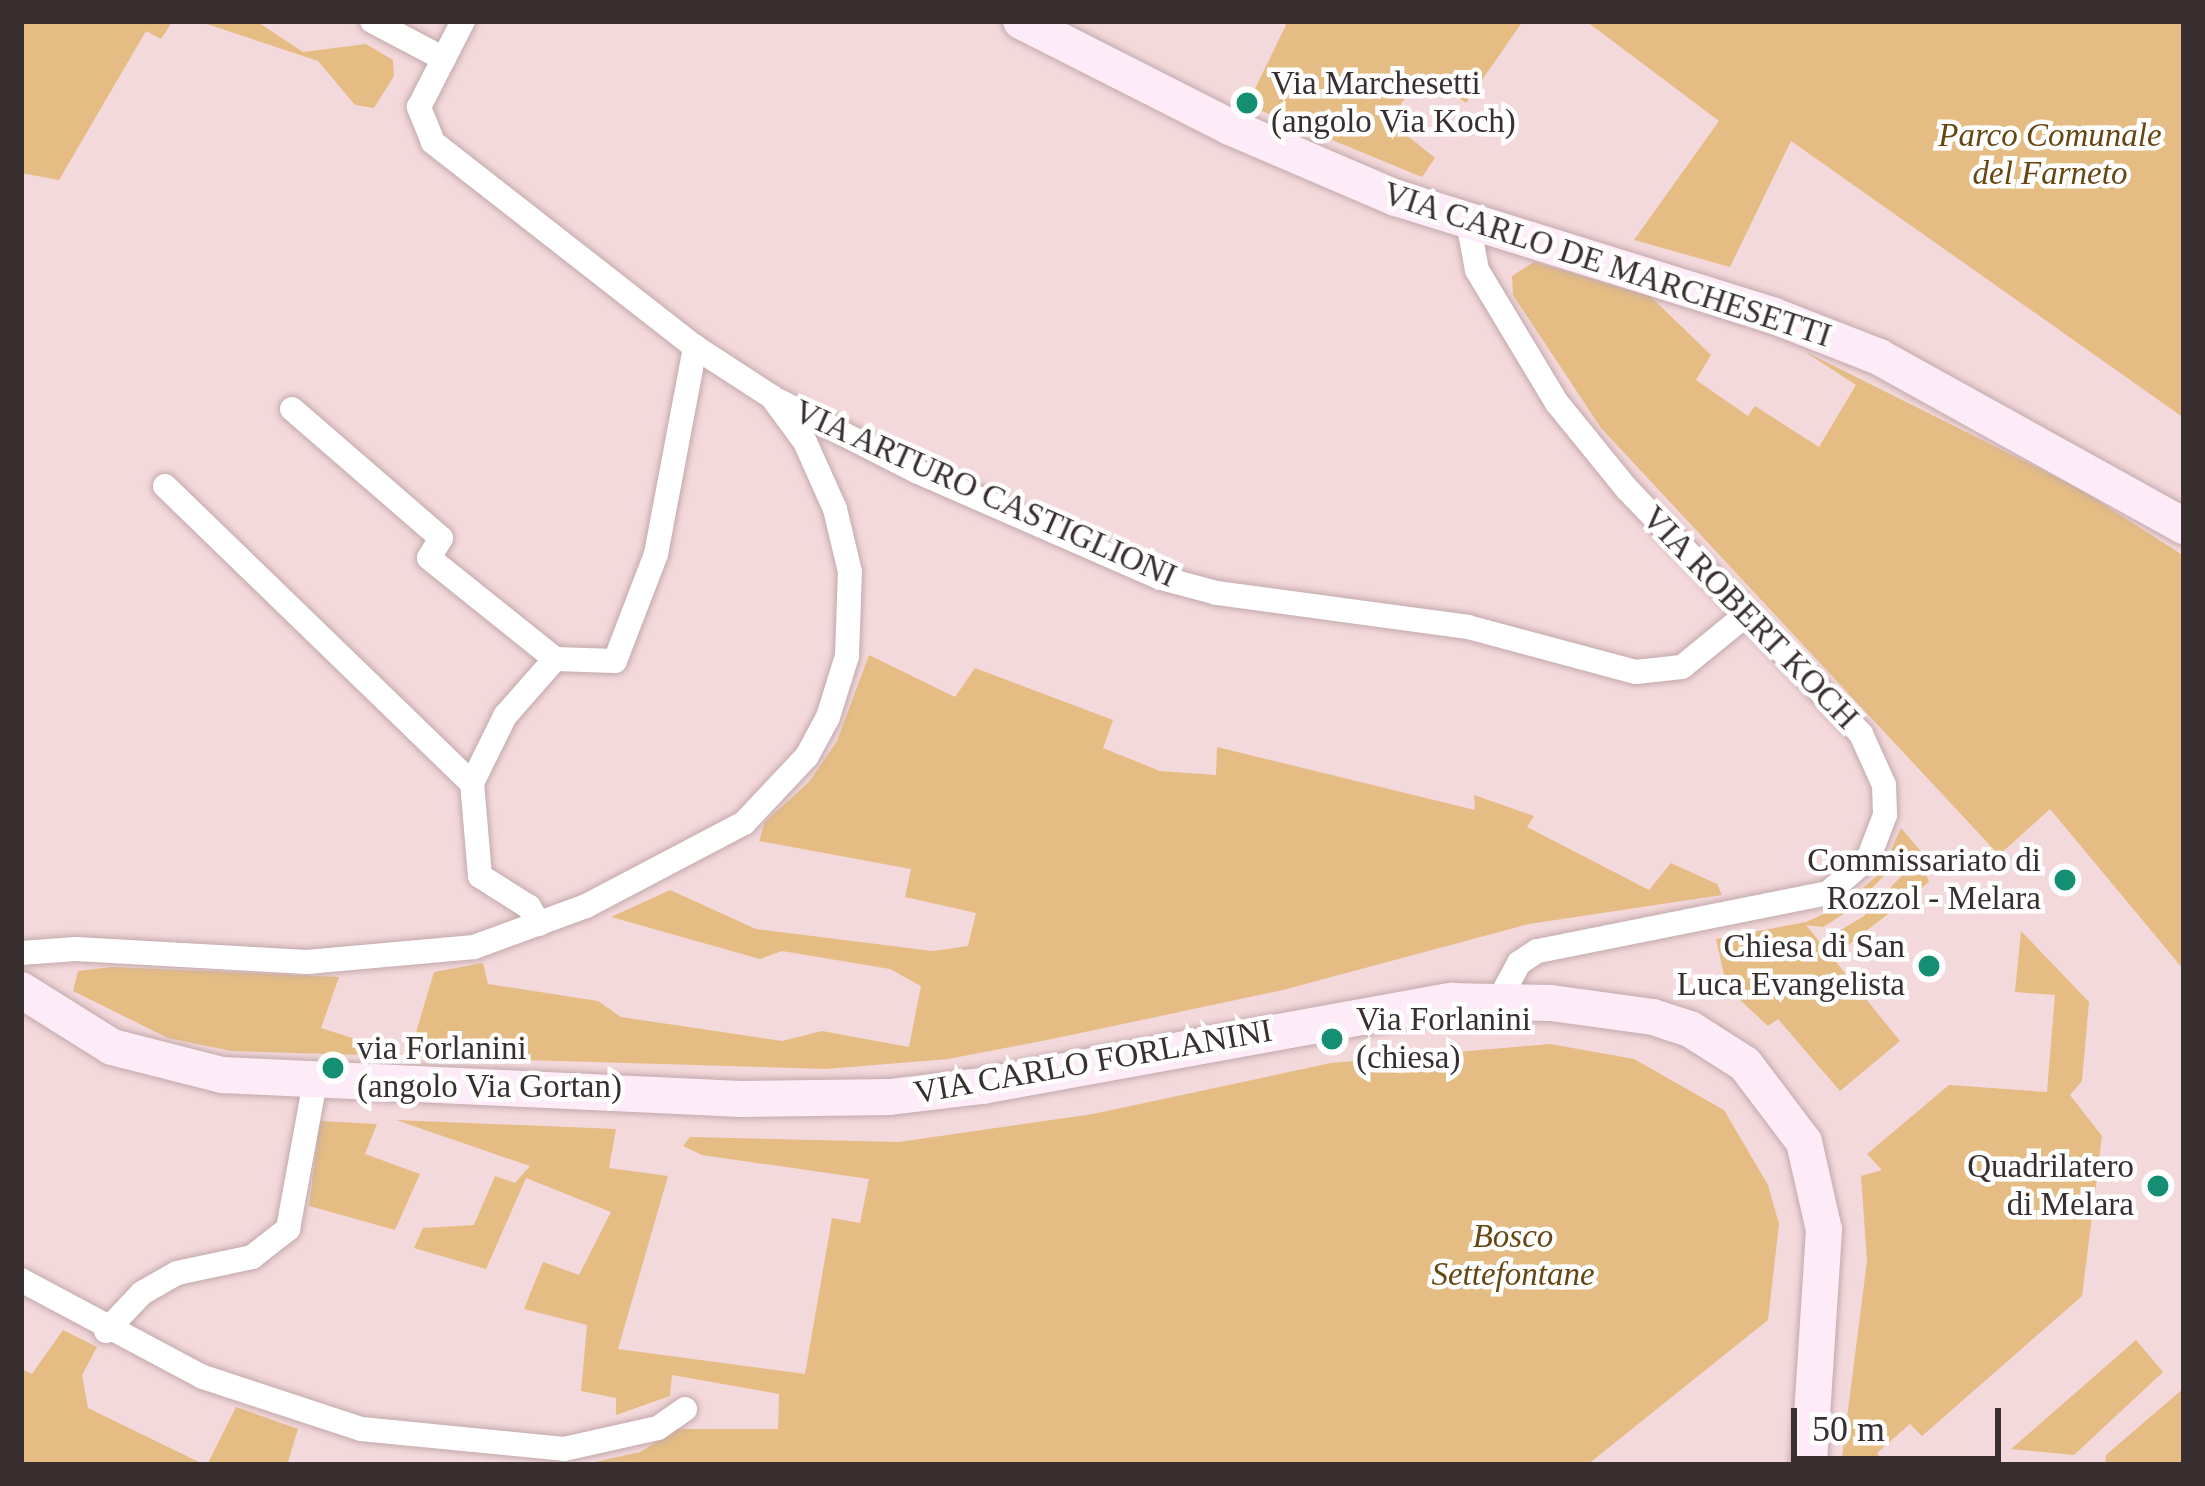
<!DOCTYPE html>
<style>
body{margin:0}
#map{position:relative;width:2205px;height:1486px;overflow:hidden;background:#f4d9dc;font-family:"Times New Roman",serif}
div>[style]{position:absolute}
.green>*{inset:0;background:#e4bc84}
.roads{filter:drop-shadow(0 0 3px #c2a9ab) drop-shadow(0 0 3px #c2a9ab)}
.minor>*{height:24px;margin:-12px;padding:0 12px;transform-origin:12px;border-radius:12px;background:#fff}
.secondary>*{height:36px;margin:-18px;padding:0 18px;transform-origin:18px;border-radius:18px;background:#fdecf7}
.dots>*{width:33px;height:33px;translate:-50% -50%;box-sizing:border-box;border:6px solid #fff;border-radius:50%}
span{translate:-50% -50%;white-space:nowrap;text-align:center;line-height:1.15;-webkit-text-stroke:9px #fff;paint-order:stroke}
.poi-label{font-size:33px;color:#392f30}
.left{translate:0 -50%;text-align:left}
.right{translate:-100% -50%;text-align:right}
.park-label{font-size:33px;color:#664611;font-style:italic}
.street-label{font-size:33px;color:#392f30}
.frame{position:absolute;inset:0;border:24px solid #392f30;pointer-events:none}
.scale{position:absolute;left:1791px;top:1408px;width:210px;height:54px;box-sizing:border-box;border:6px solid #392f30;border-top:0;padding-left:15px;font-size:36px;line-height:42px;white-space:nowrap;color:#392f30;-webkit-text-stroke:9px #fff;paint-order:stroke}
</style>
<div id="map">
<div class="green">
<i style="clip-path:polygon(21px 21px,172px 22px,161px 39px,146px 31px,59px 180px,21px 173px)"></i>
<i style="clip-path:polygon(198px 21px,256px 21px,303px 52px,366px 44px,393px 60px,394px 76px,374px 108px,355px 105px,318px 61px)"></i>
<i style="clip-path:polygon(1280px 21px,1523px 21px,1466px 103px,1423px 73px,1389px 121px,1435px 158px,1422px 177px,1247px 105px,1286px 25px)"></i>
<i style="clip-path:polygon(1586px 21px,2184px 21px,2184px 418px,1791px 141px,1730px 267px,1634px 240px,1719px 121px)"></i>
<i style="clip-path:polygon(1534px 262px,1650px 296px,1711px 355px,1696px 380px,1748px 416px,1755px 406px,1819px 447px,1856px 385px,1804px 351px,2078px 488px,2184px 556px,2184px 970px,2050px 809px,1999px 855px,1601px 428px,1513px 295px,1512px 276px)"></i>
<i style="clip-path:polygon(869px 655px,955px 697px,975px 668px,1113px 720px,1103px 748px,1160px 771px,1216px 775px,1217px 747px,1475px 810px,1474px 795px,1534px 816px,1527px 827px,1649px 890px,1671px 863px,1717px 884px,1722px 895px,1529px 924px,1283px 990px,1052px 1039px,948px 1059px,826px 1069px,231px 1051px,168px 1038px,73px 991px,78px 971px,111px 967px,339px 977px,321px 1028px,409px 1056px,434px 972px,483px 963px,488px 984px,598px 1001px,621px 1017px,782px 1041px,822px 1031px,909px 1047px,921px 986px,890px 969px,782px 951px,760px 959px,611px 917px,670px 890px,756px 929px,933px 951px,968px 946px,976px 913px,905px 897px,911px 869px,759px 841px,765px 822px,809px 782px,837px 741px)"></i>
<i style="clip-path:polygon(1901px 828px,1929px 861px,1901px 859px,1850px 910px,1823px 927px,1806px 925px,1900px 1041px,1840px 1091px,1778px 1019px,1768px 1026px,1727px 988px,1716px 939px,1806px 922px,1844px 905px,1881px 872px)"></i>
<i style="clip-path:polygon(1924px 869px,1929px 882px,1843px 949px,1834px 934px,1864px 916px,1906px 871px)"></i>
<i style="clip-path:polygon(2021px 931px,2089px 1002px,2082px 1081px,2070px 1095px,2102px 1136px,2082px 1296px,1922px 1436px,1910px 1424px,1877px 1453px,1886px 1465px,1841px 1465px,1867px 1261px,1861px 1176px,1882px 1170px,1867px 1154px,1949px 1085px,2047px 1092px,2055px 995px,2015px 992px)"></i>
<i style="clip-path:polygon(1550px 1044px,1634px 1059px,1724px 1110px,1768px 1185px,1779px 1224px,1768px 1320px,1587px 1465px,581px 1465px,640px 1452px,678px 1429px,778px 1429px,779px 1394px,672px 1375px,670px 1396px,616px 1415px,616px 1398px,581px 1391px,587px 1325px,524px 1309px,543px 1262px,579px 1275px,611px 1212px,526px 1178px,486px 1269px,414px 1248px,423px 1228px,474px 1225px,495px 1176px,515px 1183px,530px 1166px,396px 1120px,616px 1129px,609px 1168px,668px 1176px,618px 1349px,805px 1374px,832px 1218px,860px 1223px,869px 1179px,702px 1155px,683px 1146px,690px 1137px,899px 1142px,1093px 1114px,1331px 1063px)"></i>
<i style="clip-path:polygon(320px 1121px,377px 1124px,365px 1154px,420px 1174px,395px 1230px,309px 1206px)"></i>
<i style="clip-path:polygon(63px 1330px,97px 1347px,82px 1375px,88px 1408px,205px 1465px,21px 1465px,21px 1369px,32px 1374px)"></i>
<i style="clip-path:polygon(2136px 1340px,2163px 1372px,2074px 1455px,2011px 1449px)"></i>
<i style="clip-path:polygon(2184px 1388px,2184px 1465px,2105px 1465px,2106px 1455px)"></i>
<i style="clip-path:polygon(236px 1407px,298px 1429px,287px 1465px,207px 1465px)"></i>
</div>
<div class="roads">
<div class="minor">
<i style="left:372px;top:21px;width:81px;rotate:27.8deg"></i>
<i style="left:1468px;top:222px;width:49px;rotate:79.4deg"></i>
<i style="left:1477px;top:270px;width:155px;rotate:59deg"></i>
<i style="left:1557px;top:403px;width:111px;rotate:50.9deg"></i>
<i style="left:1627px;top:489px;width:339px;rotate:46.3deg"></i>
<i style="left:1861px;top:734px;width:56px;rotate:65.7deg"></i>
<i style="left:1884px;top:785px;width:30px;rotate:88deg"></i>
<i style="left:1885px;top:815px;width:45px;rotate:110.9deg"></i>
<i style="left:1869px;top:857px;width:55px;rotate:138.7deg"></i>
<i style="left:1828px;top:893px;width:297px;rotate:168.7deg"></i>
<i style="left:1537px;top:951px;width:22px;rotate:146deg"></i>
<i style="left:1519px;top:963px;width:42px;rotate:118.4deg"></i>
<i style="left:779px;top:401px;width:154px;rotate:27.1deg"></i>
<i style="left:916px;top:471px;width:267px;rotate:23.6deg"></i>
<i style="left:1161px;top:578px;width:58px;rotate:15deg"></i>
<i style="left:1217px;top:593px;width:253px;rotate:7.7deg"></i>
<i style="left:1468px;top:627px;width:174px;rotate:15deg"></i>
<i style="left:1636px;top:672px;width:46px;rotate:-6.2deg"></i>
<i style="left:1682px;top:667px;width:84px;rotate:-39.2deg"></i>
<i style="left:292px;top:409px;width:197px;rotate:40.9deg"></i>
<i style="left:441px;top:538px;width:23px;rotate:121deg"></i>
<i style="left:429px;top:558px;width:161px;rotate:38.7deg"></i>
<i style="left:165px;top:486px;width:427px;rotate:44.1deg"></i>
<i style="left:539px;top:924px;width:20px;rotate:-120deg"></i>
<i style="left:529px;top:907px;width:58px;rotate:-147.7deg"></i>
<i style="left:480px;top:876px;width:93px;rotate:-94.9deg"></i>
<i style="left:472px;top:783px;width:75px;rotate:-63.8deg"></i>
<i style="left:505px;top:716px;width:76px;rotate:-48.7deg"></i>
<i style="left:555px;top:659px;width:60px;rotate:1.9deg"></i>
<i style="left:615px;top:661px;width:115px;rotate:-69deg"></i>
<i style="left:656px;top:554px;width:211px;rotate:-79.3deg"></i>
<i style="left:21px;top:953px;width:55px;rotate:-4.2deg"></i>
<i style="left:76px;top:949px;width:231px;rotate:3.2deg"></i>
<i style="left:307px;top:962px;width:168px;rotate:-5.1deg"></i>
<i style="left:474px;top:947px;width:119px;rotate:-20.1deg"></i>
<i style="left:586px;top:906px;width:178px;rotate:-27.7deg"></i>
<i style="left:744px;top:823px;width:92px;rotate:-46.8deg"></i>
<i style="left:807px;top:756px;width:44px;rotate:-61.7deg"></i>
<i style="left:828px;top:717px;width:64px;rotate:-72.7deg"></i>
<i style="left:847px;top:656px;width:84px;rotate:-88deg"></i>
<i style="left:850px;top:572px;width:65px;rotate:-103.4deg"></i>
<i style="left:835px;top:509px;width:73px;rotate:-114.1deg"></i>
<i style="left:805px;top:442px;width:56px;rotate:-126.3deg"></i>
<i style="left:772px;top:397px;width:92px;rotate:-147deg"></i>
<i style="left:695px;top:347px;width:333px;rotate:-142deg"></i>
<i style="left:433px;top:142px;width:38px;rotate:-112deg"></i>
<i style="left:419px;top:107px;width:97px;rotate:-62.9deg"></i>
<i style="left:21px;top:1280px;width:206px;rotate:28.1deg"></i>
<i style="left:203px;top:1377px;width:166px;rotate:18.2deg"></i>
<i style="left:361px;top:1429px;width:204px;rotate:5.6deg"></i>
<i style="left:564px;top:1449px;width:96px;rotate:-12.6deg"></i>
<i style="left:658px;top:1428px;width:33px;rotate:-35deg"></i>
<i style="left:106px;top:1331px;width:52px;rotate:-46.5deg"></i>
<i style="left:142px;top:1293px;width:40px;rotate:-29.7deg"></i>
<i style="left:177px;top:1273px;width:77px;rotate:-12deg"></i>
<i style="left:252px;top:1257px;width:46px;rotate:-37.9deg"></i>
<i style="left:288px;top:1229px;width:149px;rotate:-79.6deg"></i>
</div>
<div class="secondary">
<i style="left:1021px;top:21px;width:234px;rotate:26.9deg"></i>
<i style="left:1230px;top:127px;width:181px;rotate:23.2deg"></i>
<i style="left:1396px;top:198px;width:394px;rotate:17.3deg"></i>
<i style="left:1772px;top:315px;width:115px;rotate:21.4deg"></i>
<i style="left:1879px;top:357px;width:349px;rotate:29deg"></i>
<i style="left:21px;top:990px;width:107px;rotate:32.1deg"></i>
<i style="left:112px;top:1047px;width:114px;rotate:14.3deg"></i>
<i style="left:222px;top:1075px;width:520px;rotate:2.65deg"></i>
<i style="left:741px;top:1099px;width:149px;rotate:-0.8deg"></i>
<i style="left:890px;top:1097px;width:93px;rotate:-6.8deg"></i>
<i style="left:982px;top:1086px;width:478px;rotate:-10.3deg"></i>
<i style="left:1452px;top:1001px;width:99px;rotate:1.2deg"></i>
<i style="left:1551px;top:1003px;width:103px;rotate:7.8deg"></i>
<i style="left:1653px;top:1017px;width:39px;rotate:18deg"></i>
<i style="left:1690px;top:1029px;width:65px;rotate:32.5deg"></i>
<i style="left:1745px;top:1064px;width:98px;rotate:52.9deg"></i>
<i style="left:1804px;top:1142px;width:90px;rotate:77.2deg"></i>
<i style="left:1824px;top:1230px;width:235px;rotate:93.7deg"></i>
</div>
</div>
<div class="dots">
<i style="left:1247px;top:103px;background:#148f73"></i>
<i style="left:2065px;top:880px;background:#148f73"></i>
<i style="left:1929px;top:966px;background:#148f73"></i>
<i style="left:1332px;top:1039px;background:#148f73"></i>
<i style="left:333px;top:1068px;background:#148f73"></i>
<i style="left:2158px;top:1186px;background:#148f73"></i>
</div>
<div class="poi-label">
<span class="left" style="left:1271px;top:103px">Via Marchesetti<br>(angolo Via Koch)</span>
<span class="right" style="left:2041px;top:880px">Commissariato di<br>Rozzol - Melara</span>
<span class="right" style="left:1905px;top:966px">Chiesa di San<br>Luca Evangelista</span>
<span class="left" style="left:1356px;top:1039px">Via Forlanini<br>(chiesa)</span>
<span class="left" style="left:357px;top:1068px">via Forlanini<br>(angolo Via Gortan)</span>
<span class="right" style="left:2134px;top:1186px">Quadrilatero<br>di Melara</span>
</div>
<div class="park-label">
<span style="left:2050px;top:155px">Parco Comunale<br>del Farneto</span>
<span style="left:1513px;top:1256px">Bosco<br>Settefontane</span>
</div>
<div class="street-label">
<span style="left:1607px;top:265px;rotate:18deg">VIA CARLO DE MARCHESETTI</span>
<span style="left:985px;top:494px;rotate:24deg">VIA ARTURO CASTIGLIONI</span>
<span style="left:1750px;top:618px;rotate:46deg">VIA ROBERT KOCH</span>
<span style="left:1093px;top:1062px;rotate:-10deg">VIA CARLO FORLANINI</span>
</div>
<div class="frame"></div>
<div class="scale">50 m</div>
</div>
